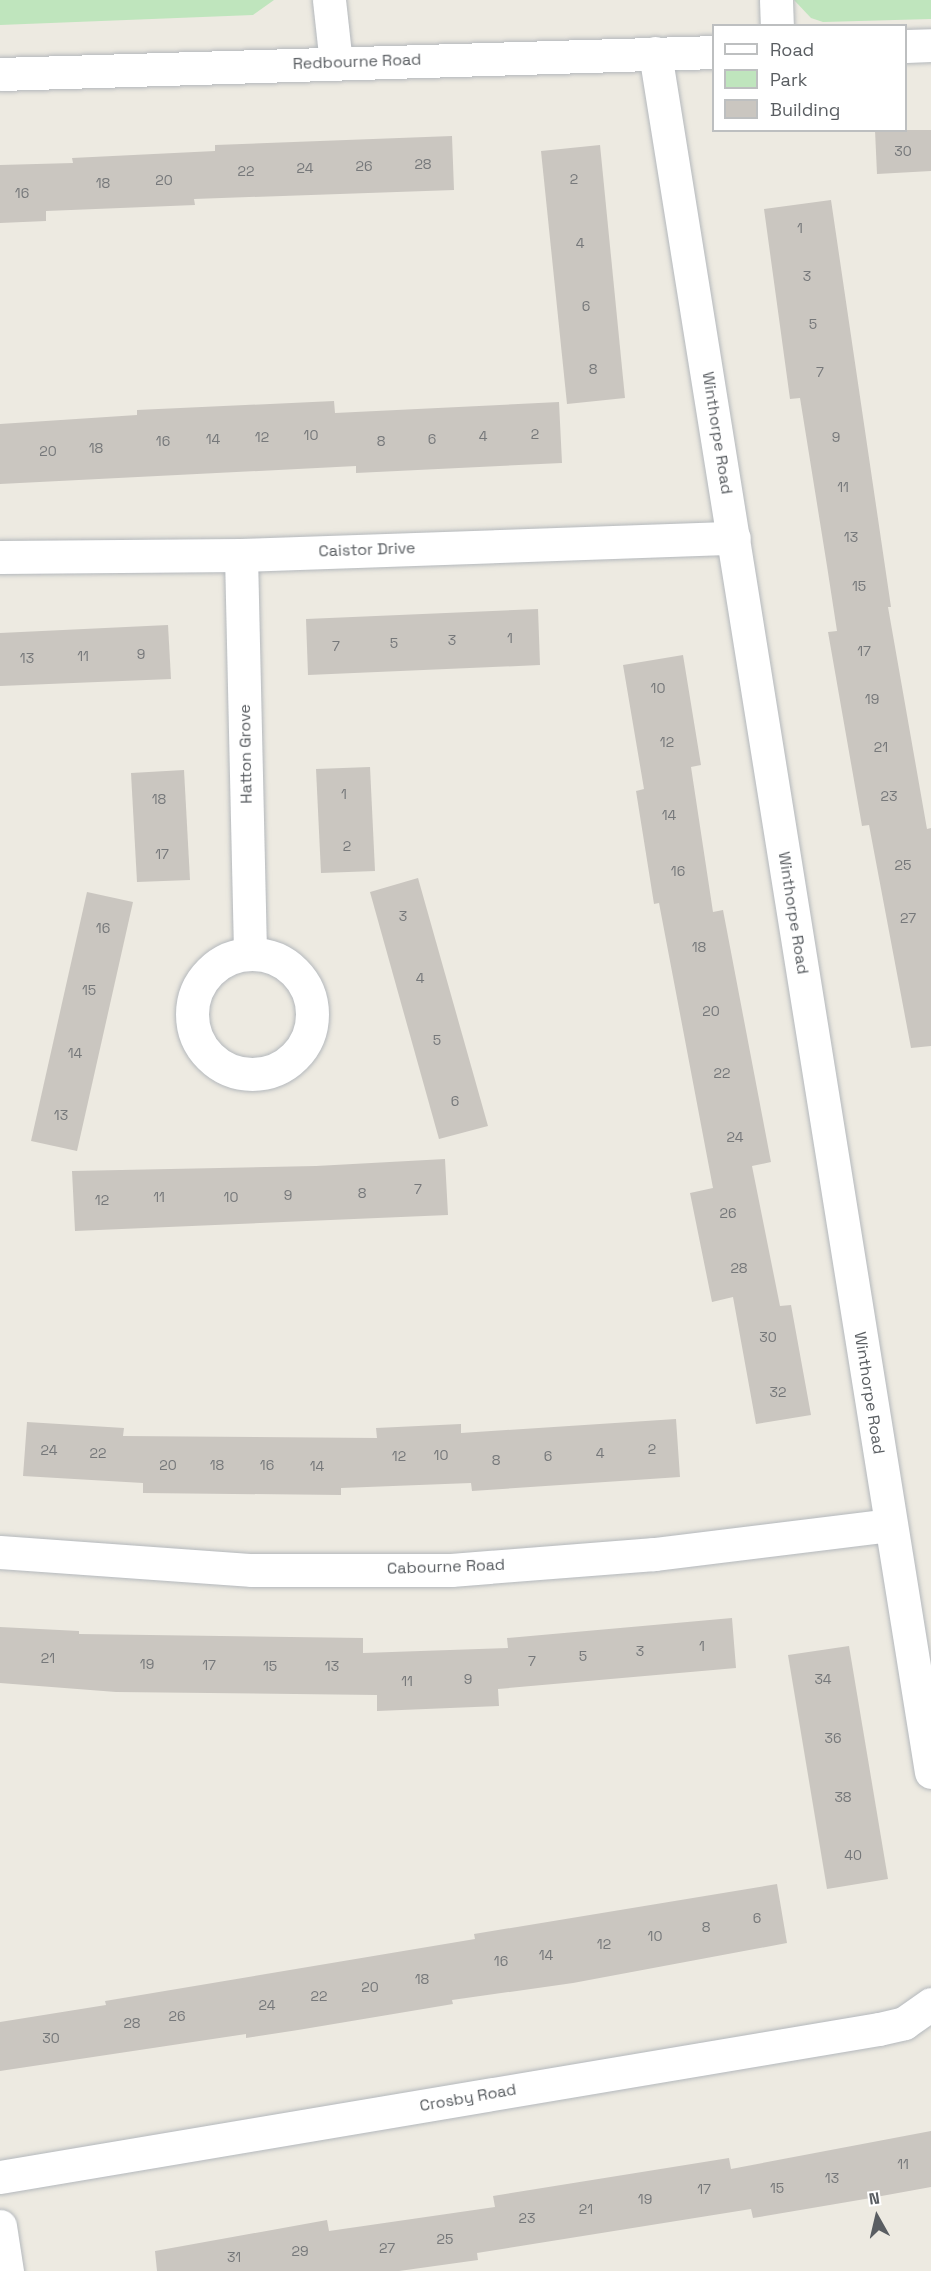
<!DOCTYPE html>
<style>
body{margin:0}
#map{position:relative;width:931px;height:2271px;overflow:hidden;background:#edeae1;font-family:"Space Grotesk",sans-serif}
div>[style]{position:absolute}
.green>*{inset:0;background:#bfe5bd}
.building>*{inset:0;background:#cac6c0}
.roads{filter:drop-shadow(0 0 2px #b4b8bc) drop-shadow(0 0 2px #b4b8bc)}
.minor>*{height:33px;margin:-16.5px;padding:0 16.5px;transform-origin:16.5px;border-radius:16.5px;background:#fff}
.minor>.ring{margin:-16.5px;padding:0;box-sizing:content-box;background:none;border:33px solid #fff;border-radius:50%}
span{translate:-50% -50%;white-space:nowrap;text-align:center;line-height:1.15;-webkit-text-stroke:5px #fff;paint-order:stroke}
.number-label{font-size:14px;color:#76787a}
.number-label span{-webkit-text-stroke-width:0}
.street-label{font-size:16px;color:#5a5e62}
.legend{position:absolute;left:712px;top:24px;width:195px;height:108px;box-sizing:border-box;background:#fff;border:2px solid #bdbfc0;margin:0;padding:8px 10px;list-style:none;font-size:18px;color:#5a5e62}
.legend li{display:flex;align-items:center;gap:12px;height:30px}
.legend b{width:30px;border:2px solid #bdbfc0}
.north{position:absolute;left:847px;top:2187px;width:60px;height:60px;-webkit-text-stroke:4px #fff;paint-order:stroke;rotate:352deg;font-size:16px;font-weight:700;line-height:24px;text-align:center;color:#5a5e62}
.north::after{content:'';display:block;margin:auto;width:21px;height:27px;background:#5a5e62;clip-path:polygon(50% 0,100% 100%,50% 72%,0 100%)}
</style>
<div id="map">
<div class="green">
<i style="clip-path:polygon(0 0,274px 0,253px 15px,0 25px)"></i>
<i style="clip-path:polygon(794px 0,931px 0,931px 19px,823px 22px,811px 18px)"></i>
</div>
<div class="building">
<i style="clip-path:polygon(875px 130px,931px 130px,931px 171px,877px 174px)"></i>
<i style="clip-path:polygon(452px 136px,454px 190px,194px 199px,195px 205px,46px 211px,46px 221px,0 223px,0 165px,73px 163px,72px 158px,215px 151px,215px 145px)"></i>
<i style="clip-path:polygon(600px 145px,625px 398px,567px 404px,541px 151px)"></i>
<i style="clip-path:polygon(831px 200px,891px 607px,888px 607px,927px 829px,931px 828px,931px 1046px,911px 1048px,869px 825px,862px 826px,828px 632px,837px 631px,827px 566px,800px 398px,790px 399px,764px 209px)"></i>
<i style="clip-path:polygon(334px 401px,335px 413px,559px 402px,562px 463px,356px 473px,356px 466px,0 484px,0 424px,137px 415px,137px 410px)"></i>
<i style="clip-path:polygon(538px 609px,540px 665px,308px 675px,306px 619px)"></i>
<i style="clip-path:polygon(168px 625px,171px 679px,0 686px,0 633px)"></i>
<i style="clip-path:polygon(683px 655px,701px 765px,691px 767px,713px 912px,723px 910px,771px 1162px,752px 1166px,780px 1306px,791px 1305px,811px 1415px,756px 1424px,733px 1297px,712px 1302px,690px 1193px,713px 1188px,659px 903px,654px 904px,636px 791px,644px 789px,623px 665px)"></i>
<i style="clip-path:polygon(370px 767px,375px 871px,321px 873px,316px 769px)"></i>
<i style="clip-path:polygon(184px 770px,190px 880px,137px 882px,131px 773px)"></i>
<i style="clip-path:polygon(418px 878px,488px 1126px,439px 1139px,370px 892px)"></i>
<i style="clip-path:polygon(87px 892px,133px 902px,77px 1151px,31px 1141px)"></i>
<i style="clip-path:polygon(445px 1159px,448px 1215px,75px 1231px,72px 1171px,316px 1166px)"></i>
<i style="clip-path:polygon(676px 1419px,680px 1477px,472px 1491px,471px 1483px,341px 1488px,341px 1495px,143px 1493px,143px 1483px,23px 1476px,27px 1422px,124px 1428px,123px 1436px,377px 1438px,376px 1428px,461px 1424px,461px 1433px)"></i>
<i style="clip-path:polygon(732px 1618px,736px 1668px,498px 1689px,499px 1706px,377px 1711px,377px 1695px,116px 1692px,0 1683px,0 1627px,79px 1631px,79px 1634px,363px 1638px,363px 1653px,508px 1648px,507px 1638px)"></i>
<i style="clip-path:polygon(849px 1646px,888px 1879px,827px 1889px,788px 1655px)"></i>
<i style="clip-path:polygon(777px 1884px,787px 1943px,573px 1983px,452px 2000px,453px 2004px,298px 2030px,246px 2038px,246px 2034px,0 2071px,0 2022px,106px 2005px,105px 2001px,475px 1939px,474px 1934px)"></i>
<i style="clip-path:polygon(931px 2131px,931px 2187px,865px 2199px,753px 2218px,751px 2209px,477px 2253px,478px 2260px,399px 2271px,157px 2271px,155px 2251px,327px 2220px,329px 2231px,495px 2207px,493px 2196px,729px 2158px,731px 2169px)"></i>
</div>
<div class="roads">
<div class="minor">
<i style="left:329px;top:0;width:63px;rotate:83.7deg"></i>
<i style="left:776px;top:0;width:26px;rotate:88deg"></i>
<i style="left:906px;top:46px;width:25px;rotate:-2deg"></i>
<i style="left:655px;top:53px;width:1741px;rotate:80.88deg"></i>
<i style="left:0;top:74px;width:714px;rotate:-1.76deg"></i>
<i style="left:241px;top:555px;width:399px;rotate:88.7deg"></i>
<i style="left:0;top:557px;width:241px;rotate:-0.5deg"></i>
<i style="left:241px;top:555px;width:493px;rotate:-2deg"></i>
<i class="ring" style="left:192px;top:954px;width:87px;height:87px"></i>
<i style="left:0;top:1552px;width:253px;rotate:4.1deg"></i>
<i style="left:252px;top:1570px;width:199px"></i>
<i style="left:451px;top:1570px;width:204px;rotate:-4.5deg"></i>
<i style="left:654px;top:1554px;width:237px;rotate:-7deg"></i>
<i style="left:0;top:2177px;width:891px;rotate:-9.56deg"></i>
<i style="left:879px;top:2029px;width:26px;rotate:-13deg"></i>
<i style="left:904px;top:2023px;width:33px;rotate:-35deg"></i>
<i style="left:0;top:2226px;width:46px;rotate:81.2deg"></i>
</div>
</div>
<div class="number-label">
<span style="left:903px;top:151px">30</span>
<span style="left:423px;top:164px">28</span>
<span style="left:364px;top:166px">26</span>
<span style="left:305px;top:168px">24</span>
<span style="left:246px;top:171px">22</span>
<span style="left:574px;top:179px">2</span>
<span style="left:164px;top:180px">20</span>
<span style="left:103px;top:183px">18</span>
<span style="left:22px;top:193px">16</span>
<span style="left:800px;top:228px">1</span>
<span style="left:580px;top:243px">4</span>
<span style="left:807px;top:276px">3</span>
<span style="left:586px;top:306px">6</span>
<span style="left:813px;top:324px">5</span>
<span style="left:593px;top:369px">8</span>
<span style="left:820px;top:372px">7</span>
<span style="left:535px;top:434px">2</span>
<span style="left:311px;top:435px">10</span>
<span style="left:483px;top:436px">4</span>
<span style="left:262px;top:437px">12</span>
<span style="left:836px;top:437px">9</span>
<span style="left:213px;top:439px">14</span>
<span style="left:432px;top:439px">6</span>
<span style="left:163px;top:441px">16</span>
<span style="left:381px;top:441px">8</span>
<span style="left:96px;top:448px">18</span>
<span style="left:48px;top:451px">20</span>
<span style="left:843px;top:487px">11</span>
<span style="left:851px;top:537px">13</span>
<span style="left:859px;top:586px">15</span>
<span style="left:510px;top:638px">1</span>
<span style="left:452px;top:640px">3</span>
<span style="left:394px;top:643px">5</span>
<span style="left:336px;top:646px">7</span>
<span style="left:864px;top:651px">17</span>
<span style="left:141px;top:654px">9</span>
<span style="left:83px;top:656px">11</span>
<span style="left:27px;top:658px">13</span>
<span style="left:658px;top:688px">10</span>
<span style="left:872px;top:699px">19</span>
<span style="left:667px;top:742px">12</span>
<span style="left:881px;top:747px">21</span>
<span style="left:344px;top:794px">1</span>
<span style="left:889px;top:796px">23</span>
<span style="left:159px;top:799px">18</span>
<span style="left:669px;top:815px">14</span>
<span style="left:347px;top:846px">2</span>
<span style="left:162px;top:854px">17</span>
<span style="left:903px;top:865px">25</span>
<span style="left:678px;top:871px">16</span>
<span style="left:403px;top:916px">3</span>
<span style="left:908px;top:918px">27</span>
<span style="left:103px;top:928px">16</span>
<span style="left:699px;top:947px">18</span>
<span style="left:420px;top:978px">4</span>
<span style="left:89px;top:990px">15</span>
<span style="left:711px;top:1011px">20</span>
<span style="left:437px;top:1040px">5</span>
<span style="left:75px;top:1053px">14</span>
<span style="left:722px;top:1073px">22</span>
<span style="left:455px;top:1101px">6</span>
<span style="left:61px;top:1115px">13</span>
<span style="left:735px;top:1137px">24</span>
<span style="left:418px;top:1189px">7</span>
<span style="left:362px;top:1193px">8</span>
<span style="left:288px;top:1195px">9</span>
<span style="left:159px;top:1197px">11</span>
<span style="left:231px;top:1197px">10</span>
<span style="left:102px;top:1200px">12</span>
<span style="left:728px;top:1213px">26</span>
<span style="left:739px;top:1268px">28</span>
<span style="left:768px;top:1337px">30</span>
<span style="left:778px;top:1392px">32</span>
<span style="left:652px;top:1449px">2</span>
<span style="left:49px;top:1450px">24</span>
<span style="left:98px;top:1453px">22</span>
<span style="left:600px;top:1453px">4</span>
<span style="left:441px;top:1455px">10</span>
<span style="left:399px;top:1456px">12</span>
<span style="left:548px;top:1456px">6</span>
<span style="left:496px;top:1460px">8</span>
<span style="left:168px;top:1465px">20</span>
<span style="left:217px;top:1465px">18</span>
<span style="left:267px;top:1465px">16</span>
<span style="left:317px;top:1466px">14</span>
<span style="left:702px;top:1646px">1</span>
<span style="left:640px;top:1651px">3</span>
<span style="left:583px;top:1656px">5</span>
<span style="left:48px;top:1658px">21</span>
<span style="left:532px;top:1661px">7</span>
<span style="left:147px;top:1664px">19</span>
<span style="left:209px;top:1665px">17</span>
<span style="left:270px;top:1666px">15</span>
<span style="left:332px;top:1666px">13</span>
<span style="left:468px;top:1679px">9</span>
<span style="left:823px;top:1679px">34</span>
<span style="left:407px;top:1681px">11</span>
<span style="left:833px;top:1738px">36</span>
<span style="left:843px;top:1797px">38</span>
<span style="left:853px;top:1855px">40</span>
<span style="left:757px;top:1918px">6</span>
<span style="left:706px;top:1927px">8</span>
<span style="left:655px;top:1936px">10</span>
<span style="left:604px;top:1944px">12</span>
<span style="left:546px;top:1955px">14</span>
<span style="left:501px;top:1961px">16</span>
<span style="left:422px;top:1979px">18</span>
<span style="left:370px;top:1987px">20</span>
<span style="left:319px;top:1996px">22</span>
<span style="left:267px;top:2005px">24</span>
<span style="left:177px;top:2016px">26</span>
<span style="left:132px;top:2023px">28</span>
<span style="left:51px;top:2038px">30</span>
<span style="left:903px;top:2164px">11</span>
<span style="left:832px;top:2178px">13</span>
<span style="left:777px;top:2188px">15</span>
<span style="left:704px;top:2189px">17</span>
<span style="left:645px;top:2199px">19</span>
<span style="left:586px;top:2209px">21</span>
<span style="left:527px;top:2218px">23</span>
<span style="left:445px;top:2239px">25</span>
<span style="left:387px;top:2248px">27</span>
<span style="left:300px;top:2251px">29</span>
<span style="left:234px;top:2257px">31</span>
</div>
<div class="street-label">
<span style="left:357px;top:62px;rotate:-2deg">Redbourne Road</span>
<span style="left:717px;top:433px;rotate:81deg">Winthorpe Road</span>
<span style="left:367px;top:550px;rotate:-2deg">Caistor Drive</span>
<span style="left:246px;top:754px;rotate:-91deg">Hatton Grove</span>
<span style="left:793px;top:913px;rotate:81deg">Winthorpe Road</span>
<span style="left:869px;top:1393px;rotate:81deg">Winthorpe Road</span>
<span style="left:446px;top:1567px;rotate:-2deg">Cabourne Road</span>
<span style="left:468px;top:2098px;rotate:-10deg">Crosby Road</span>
</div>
<ul class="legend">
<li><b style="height:8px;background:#fff"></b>Road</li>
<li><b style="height:16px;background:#bfe5bd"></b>Park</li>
<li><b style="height:16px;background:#cac6c0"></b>Building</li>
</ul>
<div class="north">N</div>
</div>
